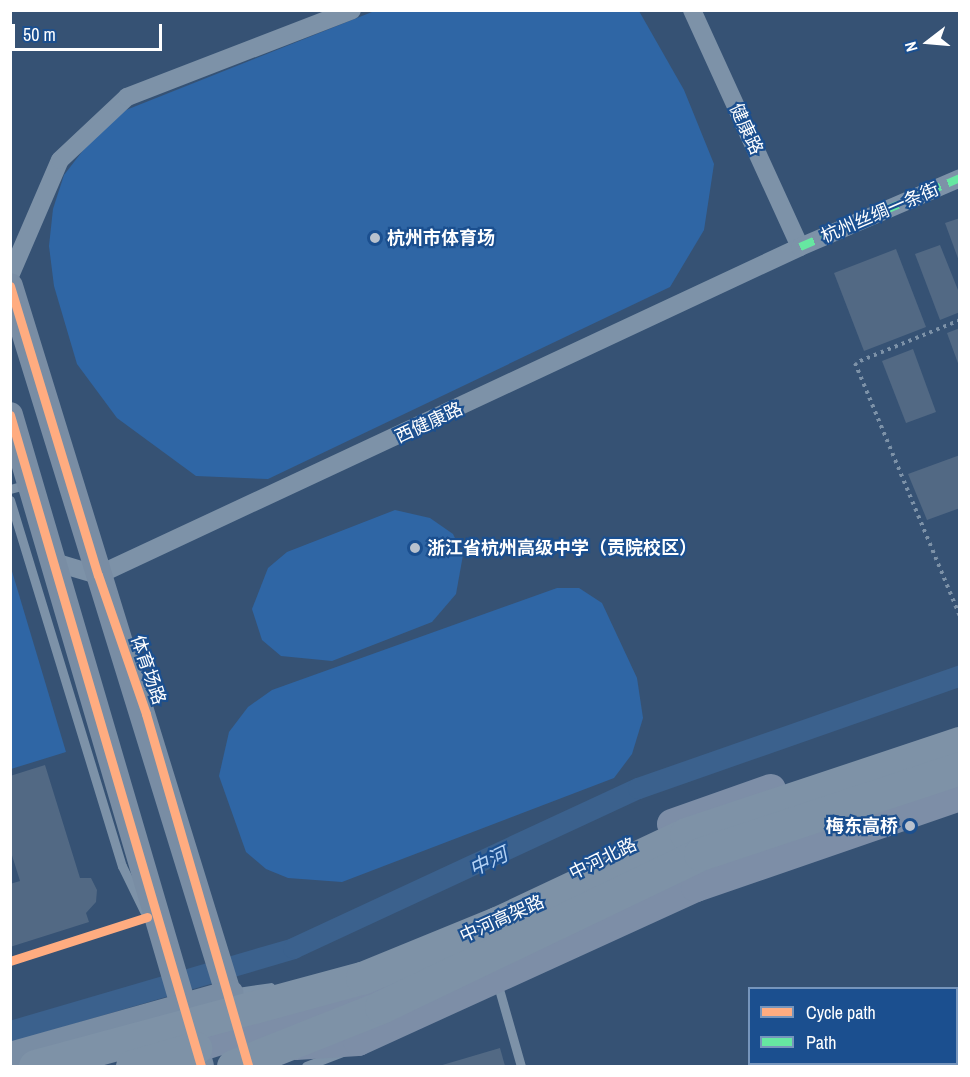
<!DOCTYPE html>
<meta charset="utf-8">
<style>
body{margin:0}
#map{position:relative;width:970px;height:1077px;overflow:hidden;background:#365274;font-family:"Archivo Narrow","Noto Sans SC",sans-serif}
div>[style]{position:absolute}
.green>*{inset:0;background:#2f66a5}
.canal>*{height:21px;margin:-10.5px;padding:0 10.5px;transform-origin:10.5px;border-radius:10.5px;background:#3b618d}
.building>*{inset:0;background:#526984}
.path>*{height:4px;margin-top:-2px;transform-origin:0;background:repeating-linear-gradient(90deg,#7d92a8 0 3px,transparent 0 7.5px)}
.lane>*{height:9px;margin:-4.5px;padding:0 4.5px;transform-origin:4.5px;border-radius:4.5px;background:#7d92a8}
.street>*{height:18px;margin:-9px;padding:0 9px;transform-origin:9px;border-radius:9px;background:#7d92a8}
.secondary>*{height:26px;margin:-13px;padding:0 13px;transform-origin:13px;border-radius:13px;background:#798da4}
.primary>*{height:30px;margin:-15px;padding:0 15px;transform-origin:15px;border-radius:15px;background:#7d8ea7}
.highway>*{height:33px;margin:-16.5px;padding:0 16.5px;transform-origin:16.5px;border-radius:16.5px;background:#7e92a7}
.quiet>*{height:8px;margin-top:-4px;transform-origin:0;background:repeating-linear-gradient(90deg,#66e7a1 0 15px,transparent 0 23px)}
.cycleway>*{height:9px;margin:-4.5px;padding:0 4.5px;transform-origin:4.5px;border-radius:4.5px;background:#ffac80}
.dots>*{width:16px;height:16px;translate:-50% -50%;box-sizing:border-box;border:3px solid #1b4f8f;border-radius:50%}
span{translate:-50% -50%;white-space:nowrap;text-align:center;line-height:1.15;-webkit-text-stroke:4.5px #1b4f8f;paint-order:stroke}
.street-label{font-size:18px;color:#fff}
.poi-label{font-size:18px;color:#fff;font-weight:700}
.left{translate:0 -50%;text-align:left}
.right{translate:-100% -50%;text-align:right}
.water-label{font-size:20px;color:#b5d3f5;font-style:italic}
.frame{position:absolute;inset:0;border:12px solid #fff;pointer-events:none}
.legend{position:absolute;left:748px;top:987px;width:210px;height:78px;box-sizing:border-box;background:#1b4f8f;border:2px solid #7695bc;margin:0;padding:8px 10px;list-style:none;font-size:18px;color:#fff}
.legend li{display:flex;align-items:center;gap:12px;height:30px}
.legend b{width:30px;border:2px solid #7695bc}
.north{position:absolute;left:898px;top:12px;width:60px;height:60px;-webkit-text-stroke:4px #1b4f8f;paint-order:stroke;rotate:254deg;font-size:16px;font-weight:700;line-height:24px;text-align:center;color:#fff}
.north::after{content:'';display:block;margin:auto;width:21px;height:27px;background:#fff;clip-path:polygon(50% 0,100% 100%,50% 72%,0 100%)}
.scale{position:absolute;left:12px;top:24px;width:150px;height:27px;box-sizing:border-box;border:3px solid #fff;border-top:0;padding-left:8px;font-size:18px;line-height:21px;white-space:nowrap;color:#fff;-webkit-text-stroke:4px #1b4f8f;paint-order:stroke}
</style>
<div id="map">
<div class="green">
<i style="clip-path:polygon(377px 10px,639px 11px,684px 90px,714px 164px,704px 230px,670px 287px,268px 479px,196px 476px,117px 418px,77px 364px,54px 286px,49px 246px,53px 209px,64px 175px,91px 140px,126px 110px)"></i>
<i style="clip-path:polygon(395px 510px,430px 518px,453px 534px,463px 555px,456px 594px,432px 622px,332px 661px,281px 656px,262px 640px,252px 609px,268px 568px,287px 552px)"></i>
<i style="clip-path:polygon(11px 568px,66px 752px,11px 769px,10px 769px)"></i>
<i style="clip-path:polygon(557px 588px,579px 588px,602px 603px,637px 678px,643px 718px,632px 754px,614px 778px,342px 882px,288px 878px,266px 869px,246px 852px,219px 776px,229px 732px,248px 707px,272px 690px)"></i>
</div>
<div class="canal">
<i style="left:10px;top:1031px;width:295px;rotate:-16.3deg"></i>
<i style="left:293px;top:948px;width:380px;rotate:-24.9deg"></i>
<i style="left:638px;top:788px;width:341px;rotate:-19.3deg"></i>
</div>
<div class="building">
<i style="clip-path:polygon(960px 218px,960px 261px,959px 261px,945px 223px)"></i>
<i style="clip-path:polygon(940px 245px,960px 295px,960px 312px,940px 320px,915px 254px)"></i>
<i style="clip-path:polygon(896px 249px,926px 327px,864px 351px,834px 273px)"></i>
<i style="clip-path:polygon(960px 328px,960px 366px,959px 366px,947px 333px)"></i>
<i style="clip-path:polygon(913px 349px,936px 412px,906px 423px,882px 361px)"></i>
<i style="clip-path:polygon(960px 455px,960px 508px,927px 520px,908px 474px)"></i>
<i style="clip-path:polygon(45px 765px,80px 878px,91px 878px,97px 890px,96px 902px,86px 913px,89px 922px,10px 947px,10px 884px,20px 881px,10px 849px,10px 776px)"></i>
<i style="clip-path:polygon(500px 1048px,505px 1066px,439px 1066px)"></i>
</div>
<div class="path">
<i style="left:960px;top:320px;width:113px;rotate:157.7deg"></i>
<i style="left:855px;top:363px;width:275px;rotate:67.5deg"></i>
</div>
<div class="lane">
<i style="left:10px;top:489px;width:20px;rotate:-15deg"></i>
<i style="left:10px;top:500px;width:383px;rotate:73deg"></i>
<i style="left:122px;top:866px;width:50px;rotate:63.9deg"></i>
<i style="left:497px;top:982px;width:87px;rotate:74.1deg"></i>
<i style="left:231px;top:993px;width:40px;rotate:-8.5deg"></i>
<i style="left:306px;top:1066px;width:39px;rotate:-21deg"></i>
</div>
<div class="street">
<i style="left:692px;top:10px;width:260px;rotate:65.5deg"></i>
<i style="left:10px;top:276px;width:126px;rotate:-66.7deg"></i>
<i style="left:60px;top:160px;width:92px;rotate:-43.2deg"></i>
<i style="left:127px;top:97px;width:241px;rotate:-21.1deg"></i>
<i style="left:54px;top:562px;width:46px;rotate:16.5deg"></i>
<i style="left:98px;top:575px;width:775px;rotate:-25.04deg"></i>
<i style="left:800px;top:247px;width:174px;rotate:-23.3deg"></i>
</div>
<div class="secondary">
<i style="left:10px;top:286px;width:777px;rotate:72.85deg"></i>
<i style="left:10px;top:415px;width:678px;rotate:73.65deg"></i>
<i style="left:10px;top:1055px;width:229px;rotate:-15.7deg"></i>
</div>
<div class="primary">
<i style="left:672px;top:824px;width:105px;rotate:-19.5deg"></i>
<i style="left:296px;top:1045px;width:62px;rotate:-3.7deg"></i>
<i style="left:358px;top:1041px;width:371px;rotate:-24.5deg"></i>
<i style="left:696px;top:887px;width:279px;rotate:-19deg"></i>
<i style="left:195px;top:1048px;width:175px;rotate:-17.6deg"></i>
<i style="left:362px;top:995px;width:37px;rotate:-35deg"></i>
</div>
<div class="highway">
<i style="left:35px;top:1066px;width:339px;rotate:-15.1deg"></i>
<i style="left:362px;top:978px;width:146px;rotate:-22.2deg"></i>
<i style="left:497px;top:923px;width:209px;rotate:-25.2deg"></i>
<i style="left:686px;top:834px;width:289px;rotate:-18.4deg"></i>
<i style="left:132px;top:1066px;width:66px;rotate:-15.9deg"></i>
<i style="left:233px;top:1066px;width:159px;rotate:-21.7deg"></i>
<i style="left:381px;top:1007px;width:354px;rotate:-25.6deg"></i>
<i style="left:700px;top:854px;width:274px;rotate:-18.3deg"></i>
</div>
<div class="quiet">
<i style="left:800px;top:247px;width:174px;rotate:-23.3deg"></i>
</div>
<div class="cycleway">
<i style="left:10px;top:286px;width:302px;rotate:73.1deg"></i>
<i style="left:98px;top:575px;width:147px;rotate:70.9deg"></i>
<i style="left:146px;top:714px;width:366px;rotate:73.8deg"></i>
<i style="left:10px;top:415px;width:678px;rotate:73.65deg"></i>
<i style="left:10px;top:961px;width:144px;rotate:-17.8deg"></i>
</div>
<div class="dots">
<i style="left:375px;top:238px;background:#b9c2ce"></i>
<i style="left:415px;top:548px;background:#b9c2ce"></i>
<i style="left:910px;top:826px;background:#b9c2ce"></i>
</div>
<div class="street-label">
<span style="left:746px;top:129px;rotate:65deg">健康路</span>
<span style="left:880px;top:213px;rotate:-23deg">杭州丝绸一条街</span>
<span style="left:429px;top:423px;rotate:-25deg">西健康路</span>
<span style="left:148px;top:670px;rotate:71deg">体育场路</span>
<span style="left:603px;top:859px;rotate:-26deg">中河北路</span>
<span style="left:502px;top:919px;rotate:-24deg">中河高架路</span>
</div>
<div class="poi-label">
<span class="left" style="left:387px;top:238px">杭州市体育场</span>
<span class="left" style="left:427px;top:548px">浙江省杭州高级中学（贡院校区）</span>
<span class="right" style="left:898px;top:826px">梅东高桥</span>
</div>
<div class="water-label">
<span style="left:488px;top:861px;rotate:-26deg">中河</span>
</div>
<div class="frame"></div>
<ul class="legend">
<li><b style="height:8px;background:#ffac80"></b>Cycle path</li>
<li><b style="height:8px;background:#66e7a1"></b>Path</li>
</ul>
<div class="north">N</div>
<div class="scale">50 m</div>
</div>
